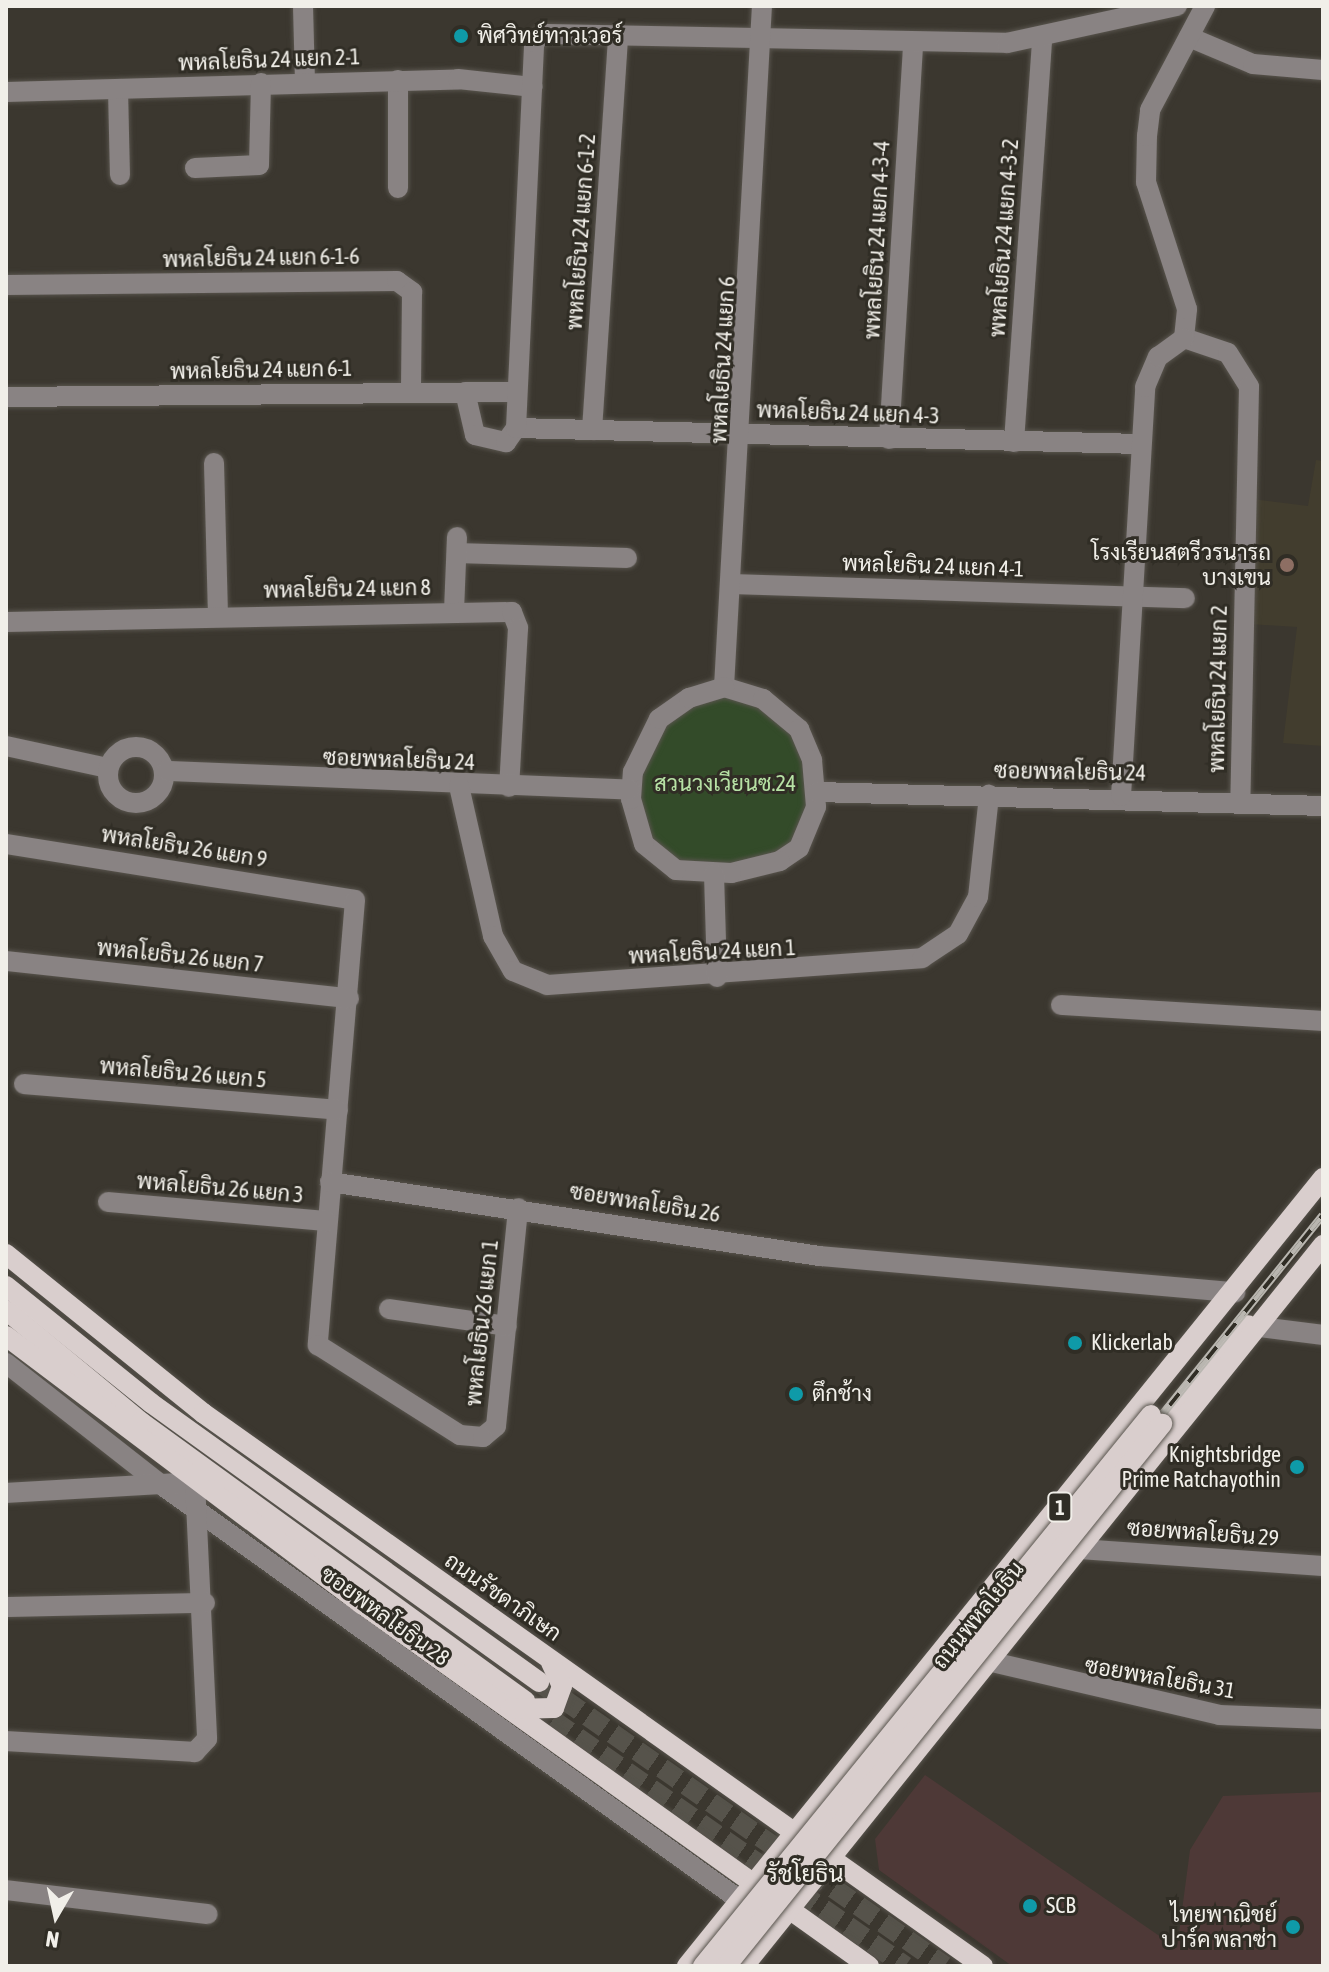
<!DOCTYPE html>
<meta charset="utf-8">
<style>
body{margin:0}
#map{position:relative;width:1329px;height:1972px;overflow:hidden;background:#3b372f;font-family:"Asap Condensed",Sarabun,sans-serif}
div>[style]{position:absolute}
.commercial>*{inset:0;background:#4e3937}
.built>*{inset:0;background:#423d2e}
.green>*{inset:0;background:#334b29}
.major-tunnel>*{height:20px;margin-top:-10px;transform-origin:0;background:repeating-linear-gradient(90deg,#56534b 0 20px,transparent 0 30px)}
.roads{filter:drop-shadow(0 0 2px #58544d) drop-shadow(0 0 2px #58544d)}
.minor>*{height:20px;margin:-10px;padding:0 10px;transform-origin:10px;border-radius:10px;background:#898383}
.minor>.ring{margin:-10px;padding:0;box-sizing:content-box;background:none;border:20px solid #898383;border-radius:50%}
.major>*{height:20px;margin:-10px;padding:0 10px;transform-origin:10px;border-radius:10px;background:#d9cecd}
.rail>*{height:8px;margin-top:-4px;transform-origin:0;background:repeating-linear-gradient(90deg,#302d25 0 15px,#b9b6b0 0 30px);box-sizing:border-box;border-block:2px solid #b9b6b0}
.bridges{filter:drop-shadow(0 0 2px #58544d) drop-shadow(0 0 2px #58544d)}
.major-bridge>*{height:20px;margin:-10px;padding:0 10px;transform-origin:10px;border-radius:10px;background:#d9cecd}
.dots>*{width:22px;height:22px;translate:-50% -50%;box-sizing:border-box;border:4px solid #302d25;border-radius:50%}
span{translate:-50% -50%;white-space:nowrap;text-align:center;line-height:1.15;-webkit-text-stroke:6px #302d25;paint-order:stroke}
.shield-label span{padding:2px 6px;background:#302d25;border:2px solid;border-radius:6px;-webkit-text-stroke-width:0}
.shield-label{font-size:20px;color:#f1efe9;font-weight:700}
.poi-label{font-size:22px;color:#f1efe9}
.left{translate:0 -50%;text-align:left}
.right{translate:-100% -50%;text-align:right}
.street-label{font-size:22px;color:#f1efe9}
.park-label{font-size:22px;color:#b7e2a5}
.neighbourhood-label{font-size:24px;color:#f1efe9}
.frame{position:absolute;inset:0;border:8px solid #f1efe9;pointer-events:none}
.north{position:absolute;left:16px;top:1876px;width:80px;height:80px;-webkit-text-stroke:6px #302d25;paint-order:stroke;rotate:189deg;font-size:22px;font-weight:700;line-height:32px;text-align:center;color:#f1efe9}
.north::after{content:'';display:block;margin:auto;width:28px;height:36px;background:#f1efe9;clip-path:polygon(50% 0,100% 100%,50% 72%,0 100%)}
</style>
<div id="map">
<div class="commercial">
<i style="clip-path:polygon(925px 1775px,1177px 1948px,1190px 1850px,1223px 1796px,1323px 1792px,1323px 1966px,1012px 1966px,879px 1870px,875px 1839px)"></i>
</div>
<div class="built">
<i style="clip-path:polygon(1316px 460px,1323px 461px,1323px 746px,1283px 743px,1297px 627px,1249px 624px,1252px 499px,1308px 506px)"></i>
</div>
<div class="green">
<i style="clip-path:polygon(709px 691px,749px 693px,806px 744px,807px 837px,780px 861px,703px 874px,644px 844px,637px 758px,665px 713px)"></i>
</div>
<div class="major-tunnel">
<i style="left:539px;top:1682px;width:495px;rotate:35deg"></i>
<i style="left:528px;top:1703px;width:460px;rotate:34.9deg"></i>
</div>
<div class="roads">
<div class="minor">
<i style="left:303px;top:6px;width:76px;rotate:88.5deg"></i>
<i style="left:1189px;top:37px;width:69px;rotate:22.9deg"></i>
<i style="left:1253px;top:64px;width:70px;rotate:4.9deg"></i>
<i style="left:398px;top:80px;width:108px;rotate:90deg"></i>
<i style="left:118px;top:89px;width:86px;rotate:88.7deg"></i>
<i style="left:6px;top:92px;width:452px;rotate:-1.6deg"></i>
<i style="left:458px;top:79px;width:75px;rotate:6.1deg"></i>
<i style="left:195px;top:168px;width:64px;rotate:-2.7deg"></i>
<i style="left:259px;top:165px;width:82px;rotate:-88.6deg"></i>
<i style="left:6px;top:285px;width:391px;rotate:-0.6deg"></i>
<i style="left:397px;top:281px;width:19px;rotate:36deg"></i>
<i style="left:412px;top:292px;width:100px;rotate:90.6deg"></i>
<i style="left:1184px;top:338px;width:46px;rotate:18.8deg"></i>
<i style="left:1228px;top:353px;width:40px;rotate:58deg"></i>
<i style="left:1249px;top:387px;width:413px;rotate:91.2deg"></i>
<i style="left:1184px;top:338px;width:29px;rotate:-84deg"></i>
<i style="left:1187px;top:309px;width:133px;rotate:-107.9deg"></i>
<i style="left:1146px;top:182px;width:46px;rotate:-88.8deg"></i>
<i style="left:1147px;top:136px;width:26px;rotate:-83deg"></i>
<i style="left:1150px;top:110px;width:118px;rotate:-62.1deg"></i>
<i style="left:465px;top:392px;width:44px;rotate:76.9deg"></i>
<i style="left:475px;top:435px;width:32px;rotate:13deg"></i>
<i style="left:506px;top:442px;width:17px;rotate:-54deg"></i>
<i style="left:6px;top:397px;width:510px;rotate:-0.56deg"></i>
<i style="left:592px;top:430px;width:393px;rotate:-86.2deg"></i>
<i style="left:889px;top:439px;width:396px;rotate:-86.5deg"></i>
<i style="left:1014px;top:442px;width:405px;rotate:-86deg"></i>
<i style="left:1140px;top:444px;width:624px;rotate:-178.53deg"></i>
<i style="left:516px;top:428px;width:386px;rotate:-87.3deg"></i>
<i style="left:534px;top:42px;width:13px;rotate:-39deg"></i>
<i style="left:544px;top:34px;width:463px;rotate:1.1deg"></i>
<i style="left:1007px;top:43px;width:174px;rotate:-12.3deg"></i>
<i style="left:214px;top:463px;width:152px;rotate:88.5deg"></i>
<i style="left:457px;top:553px;width:170px;rotate:1.7deg"></i>
<i style="left:733px;top:584px;width:452px;rotate:1.8deg"></i>
<i style="left:454px;top:611px;width:74px;rotate:-87.7deg"></i>
<i style="left:6px;top:622px;width:506px;rotate:-1.13deg"></i>
<i style="left:512px;top:612px;width:17px;rotate:69deg"></i>
<i style="left:518px;top:628px;width:159px;rotate:93.2deg"></i>
<i style="left:724px;top:687px;width:682px;rotate:-86.81deg"></i>
<i style="left:724px;top:687px;width:41px;rotate:17.1deg"></i>
<i style="left:763px;top:699px;width:47px;rotate:39.8deg"></i>
<i style="left:799px;top:729px;width:34px;rotate:67deg"></i>
<i style="left:812px;top:760px;width:47px;rotate:85.1deg"></i>
<i style="left:816px;top:807px;width:44px;rotate:112.5deg"></i>
<i style="left:799px;top:848px;width:23px;rotate:146deg"></i>
<i style="left:780px;top:861px;width:50px;rotate:166.2deg"></i>
<i style="left:731px;top:873px;width:55px;rotate:-176.9deg"></i>
<i style="left:676px;top:870px;width:41px;rotate:-140.9deg"></i>
<i style="left:644px;top:844px;width:47px;rotate:-106.1deg"></i>
<i style="left:631px;top:799px;width:27px;rotate:-86deg"></i>
<i style="left:633px;top:772px;width:59px;rotate:-63.9deg"></i>
<i style="left:659px;top:719px;width:37px;rotate:-35deg"></i>
<i style="left:689px;top:698px;width:37px;rotate:-17deg"></i>
<i style="left:6px;top:746px;width:104px;rotate:12.2deg"></i>
<i class="ring" style="left:108px;top:747px;width:36px;height:36px"></i>
<i style="left:167px;top:771px;width:463px;rotate:2.3deg"></i>
<i style="left:459px;top:786px;width:154px;rotate:77.2deg"></i>
<i style="left:493px;top:936px;width:40px;rotate:60.3deg"></i>
<i style="left:513px;top:971px;width:37px;rotate:22deg"></i>
<i style="left:547px;top:985px;width:376px;rotate:-4.1deg"></i>
<i style="left:922px;top:958px;width:43px;rotate:-33.7deg"></i>
<i style="left:958px;top:934px;width:42px;rotate:-61.6deg"></i>
<i style="left:978px;top:897px;width:103px;rotate:-83.8deg"></i>
<i style="left:817px;top:792px;width:506px;rotate:1.58deg"></i>
<i style="left:1121px;top:796px;width:410px;rotate:-86.6deg"></i>
<i style="left:1145px;top:387px;width:33px;rotate:-67deg"></i>
<i style="left:1158px;top:357px;width:32px;rotate:-36deg"></i>
<i style="left:6px;top:844px;width:353px;rotate:9.1deg"></i>
<i style="left:355px;top:900px;width:447px;rotate:94.8deg"></i>
<i style="left:318px;top:1345px;width:168px;rotate:32.4deg"></i>
<i style="left:460px;top:1435px;width:23px;rotate:5deg"></i>
<i style="left:483px;top:1437px;width:17px;rotate:-40deg"></i>
<i style="left:496px;top:1426px;width:219px;rotate:-84.2deg"></i>
<i style="left:714px;top:874px;width:103px;rotate:88.3deg"></i>
<i style="left:6px;top:961px;width:345px;rotate:6.2deg"></i>
<i style="left:1061px;top:1005px;width:262px;rotate:3.5deg"></i>
<i style="left:24px;top:1084px;width:315px;rotate:4.7deg"></i>
<i style="left:330px;top:1182px;width:496px;rotate:8.6deg"></i>
<i style="left:820px;top:1256px;width:417px;rotate:5deg"></i>
<i style="left:108px;top:1202px;width:220px;rotate:5deg"></i>
<i style="left:389px;top:1309px;width:119px;rotate:8.2deg"></i>
<i style="left:1260px;top:1327px;width:64px;rotate:7.2deg"></i>
<i style="left:6px;top:1363px;width:199px;rotate:38.1deg"></i>
<i style="left:163px;top:1486px;width:712px;rotate:35.68deg"></i>
<i style="left:6px;top:1493px;width:189px;rotate:-3.3deg"></i>
<i style="left:195px;top:1482px;width:257px;rotate:87.3deg"></i>
<i style="left:207px;top:1739px;width:18px;rotate:133deg"></i>
<i style="left:195px;top:1752px;width:189px;rotate:-176.7deg"></i>
<i style="left:1079px;top:1549px;width:245px;rotate:4deg"></i>
<i style="left:6px;top:1607px;width:199px;rotate:-1.2deg"></i>
<i style="left:992px;top:1662px;width:233px;rotate:13.1deg"></i>
<i style="left:1219px;top:1715px;width:104px;rotate:2.2deg"></i>
<i style="left:6px;top:1890px;width:203px;rotate:6.8deg"></i>
</div>
<div class="major">
<i style="left:6px;top:1254px;width:253px;rotate:38.9deg"></i>
<i style="left:203px;top:1413px;width:956px;rotate:35.34deg"></i>
<i style="left:6px;top:1286px;width:186px;rotate:38.9deg"></i>
<i style="left:151px;top:1403px;width:478px;rotate:35.7deg"></i>
<i style="left:6px;top:1310px;width:175px;rotate:39.7deg"></i>
<i style="left:141px;top:1422px;width:475px;rotate:36deg"></i>
<i style="left:6px;top:1336px;width:446px;rotate:37deg"></i>
<i style="left:362px;top:1604px;width:623px;rotate:35.53deg"></i>
<i style="left:1162px;top:1424px;width:131px;rotate:-49deg"></i>
<i style="left:510px;top:1709px;width:44px;rotate:-1.3deg"></i>
<i style="left:554px;top:1708px;width:23px;rotate:-70deg"></i>
<i style="left:562px;top:1686px;width:26px;rotate:-115deg"></i>
<i style="left:687px;top:1966px;width:1013px;rotate:-51.09deg"></i>
<i style="left:744px;top:1966px;width:925px;rotate:-51.23deg"></i>
</div>
</div>
<div class="rail">
<i style="left:718px;top:1966px;width:964px;rotate:-51.15deg"></i>
</div>
<div class="bridges">
<div class="major-bridge">
<i style="left:703px;top:1966px;width:710px;rotate:-50.89deg"></i>
<i style="left:726px;top:1966px;width:696px;rotate:-51.19deg"></i>
</div>
</div>
<div class="dots">
<i style="left:461px;top:36px;background:#0f9aa8"></i>
<i style="left:1287px;top:565px;background:#8d6e63"></i>
<i style="left:1075px;top:1343px;background:#0f9aa8"></i>
<i style="left:796px;top:1394px;background:#0f9aa8"></i>
<i style="left:1297px;top:1467px;background:#0f9aa8"></i>
<i style="left:1030px;top:1906px;background:#0f9aa8"></i>
<i style="left:1293px;top:1927px;background:#0f9aa8"></i>
</div>
<div class="shield-label">
<span style="left:1060px;top:1507px">1</span>
</div>
<div class="poi-label">
<span class="left" style="left:477px;top:36px">พิศวิทย์ทาวเวอร์</span>
<span class="right" style="left:1271px;top:565px">โรงเรียนสตรีวรนารถ<br>บางเขน</span>
<span class="left" style="left:1091px;top:1343px">Klickerlab</span>
<span class="left" style="left:812px;top:1394px">ตึกช้าง</span>
<span class="right" style="left:1281px;top:1467px">Knightsbridge<br>Prime Ratchayothin</span>
<span class="left" style="left:1046px;top:1906px">SCB</span>
<span class="right" style="left:1277px;top:1927px">ไทยพาณิชย์<br>ปาร์ค พลาซ่า</span>
</div>
<div class="street-label">
<span style="left:269px;top:60px;rotate:-2deg">พหลโยธิน 24 แยก 2-1</span>
<span style="left:581px;top:232px;rotate:-86deg">พหลโยธิน 24 แยก 6-1-2</span>
<span style="left:1004px;top:238px;rotate:-86deg">พหลโยธิน 24 แยก 4-3-2</span>
<span style="left:877px;top:240px;rotate:-87deg">พหลโยธิน 24 แยก 4-3-4</span>
<span style="left:261px;top:258px;rotate:-1deg">พหลโยธิน 24 แยก 6-1-6</span>
<span style="left:723px;top:360px;rotate:-87deg">พหลโยธิน 24 แยก 6</span>
<span style="left:261px;top:370px;rotate:-1deg">พหลโยธิน 24 แยก 6-1</span>
<span style="left:848px;top:413px;rotate:2deg">พหลโยธิน 24 แยก 4-3</span>
<span style="left:933px;top:566px;rotate:2deg">พหลโยธิน 24 แยก 4-1</span>
<span style="left:347px;top:589px;rotate:-1deg">พหลโยธิน 24 แยก 8</span>
<span style="left:1218px;top:689px;rotate:-89deg">พหลโยธิน 24 แยก 2</span>
<span style="left:399px;top:760px;rotate:2deg">ซอยพหลโยธิน 24</span>
<span style="left:1070px;top:772px;rotate:1deg">ซอยพหลโยธิน 24</span>
<span style="left:184px;top:847px;rotate:9deg">พหลโยธิน 26 แยก 9</span>
<span style="left:712px;top:952px;rotate:-3deg">พหลโยธิน 24 แยก 1</span>
<span style="left:180px;top:956px;rotate:6deg">พหลโยธิน 26 แยก 7</span>
<span style="left:183px;top:1073px;rotate:5deg">พหลโยธิน 26 แยก 5</span>
<span style="left:220px;top:1188px;rotate:5deg">พหลโยธิน 26 แยก 3</span>
<span style="left:645px;top:1203px;rotate:9deg">ซอยพหลโยธิน 26</span>
<span style="left:482px;top:1323px;rotate:-84deg">พหลโยธิน 26 แยก 1</span>
<span style="left:1203px;top:1533px;rotate:4deg">ซอยพหลโยธิน 29</span>
<span style="left:503px;top:1597px;rotate:35deg">ถนนรัชดาภิเษก</span>
<span style="left:978px;top:1615px;rotate:-51deg">ถนนพหลโยธิน</span>
<span style="left:385px;top:1616px;rotate:36deg">ซอยพหลโยธิน 28</span>
<span style="left:1160px;top:1678px;rotate:10deg">ซอยพหลโยธิน 31</span>
</div>
<div class="park-label">
<span style="left:725px;top:784px">สวนวงเวียนซ.24</span>
</div>
<div class="neighbourhood-label">
<span style="left:805px;top:1874px">รัชโยธิน</span>
</div>
<div class="frame"></div>
<div class="north">N</div>
</div>
